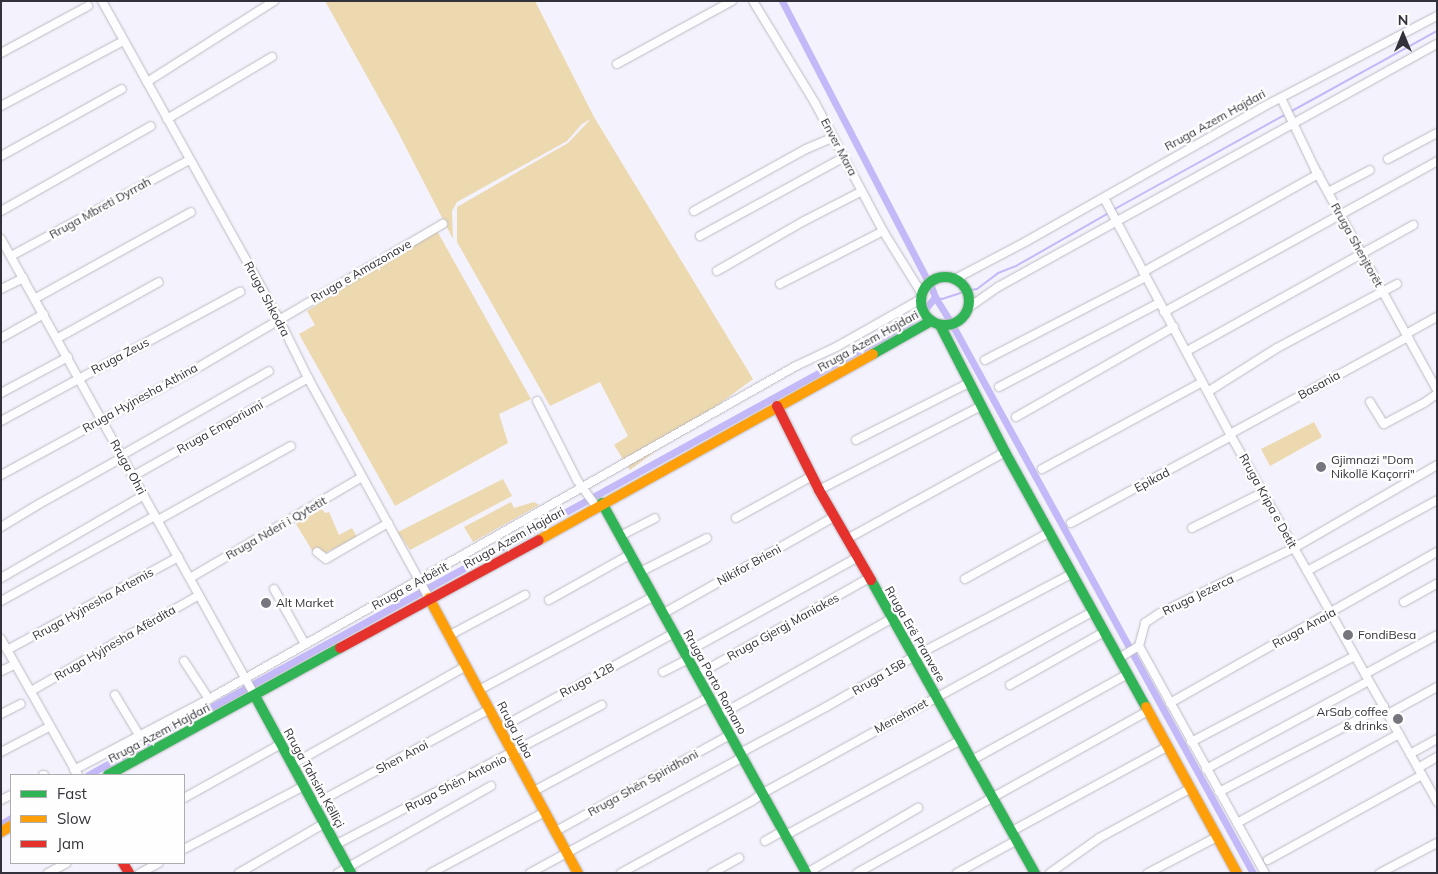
<!DOCTYPE html>
<meta charset="utf-8">
<style>
body{margin:0}
#map{position:relative;width:1438px;height:874px;overflow:hidden;background:#f4f2fc;font-family:Mulish,sans-serif}
div>[style]{position:absolute}
.green>*{inset:0;background:#ecd9b0}
.stream>*{height:2px;margin:-1px;padding:0 1px;transform-origin:1px;border-radius:1px;background:#c4b9f8}
.canal>*{height:7px;margin:-3.5px;padding:0 3.5px;transform-origin:3.5px;border-radius:3.5px;background:#c4b9f8}
.roads{filter:drop-shadow(0 0 1px #bcbac2) drop-shadow(0 0 1px #bcbac2)}
.street>*{height:8px;margin:-4px;padding:0 4px;transform-origin:4px;border-radius:4px;background:#fdfdff}
.fast>*{height:10px;margin:-5px;padding:0 5px;transform-origin:5px;border-radius:5px;background:#30b455}
.fast>.ring{margin:-5px;padding:0;box-sizing:content-box;background:none;border:10px solid #30b455;border-radius:50%}
.slow>*{height:10px;margin:-5px;padding:0 5px;transform-origin:5px;border-radius:5px;background:#ff9f0a}
.jam>*{height:10px;margin:-5px;padding:0 5px;transform-origin:5px;border-radius:5px;background:#e5322d}
.dots>*{width:14px;height:14px;translate:-50% -50%;box-sizing:border-box;border:2px solid #fefefe;border-radius:50%}
span{translate:-50% -50%;white-space:nowrap;text-align:center;line-height:1.15;-webkit-text-stroke:4.5px #fefefe;paint-order:stroke}
.street-label{font-size:12px;color:#33323a}
.poi-label{font-size:12px;color:#33323a}
.left{translate:0 -50%;text-align:left}
.right{translate:-100% -50%;text-align:right}
.frame{position:absolute;inset:0;border:2px solid #33323a;pointer-events:none}
.legend{position:absolute;left:10px;top:774px;width:175px;height:90px;box-sizing:border-box;background:#fefefe;border:1px solid #adacb0;margin:0;padding:6px 9px;list-style:none;font-size:15px;color:#33323a}
.legend li{display:flex;align-items:center;gap:10px;height:25px}
.legend b{width:25px;border:1px solid #adacb0}
.north{position:absolute;left:1378px;top:10px;width:50px;height:50px;-webkit-text-stroke:4px #fefefe;paint-order:stroke;rotate:0deg;font-size:14px;font-weight:700;line-height:20px;text-align:center;color:#33323a}
.north::after{content:'';display:block;margin:auto;width:18px;height:22px;background:#33323a;clip-path:polygon(50% 0,100% 100%,50% 72%,0 100%)}
</style>
<div id="map">
<div class="green">
<i style="clip-path:polygon(325px 1px,535px 1px,594px 117px,753px 379px,630px 470px,614px 445px,628px 436px,600px 382px,550px 406px,457px 242px,457px 207px,568px 143px,591px 119px,582px 124px,567px 141px,457px 202px,452px 211px,453px 239px,398px 132px)"></i>
<i style="clip-path:polygon(436px 229px,531px 399px,499px 414px,508px 443px,395px 506px,299px 334px,315px 325px,307px 311px)"></i>
<i style="clip-path:polygon(1314px 422px,1322px 437px,1270px 466px,1261px 449px)"></i>
<i style="clip-path:polygon(503px 479px,512px 496px,410px 550px,398px 532px)"></i>
<i style="clip-path:polygon(511px 502px,514px 508px,534px 502px,539px 505px,473px 542px,464px 527px)"></i>
<i style="clip-path:polygon(322px 509px,325px 513px,329px 512px,339px 535px,352px 528px,357px 537px,325px 553px,317px 554px,313px 552px,296px 524px)"></i>
</div>
<div class="stream">
<i style="left:1290px;top:112px;width:168px;rotate:-28.9deg"></i>
<i style="left:1113px;top:210px;width:198px;rotate:-29deg"></i>
<i style="left:970px;top:290px;width:7px;rotate:-8deg"></i>
<i style="left:977px;top:289px;width:26px;rotate:-37deg"></i>
<i style="left:998px;top:273px;width:19px;rotate:-21deg"></i>
<i style="left:1016px;top:266px;width:107px;rotate:-29.7deg"></i>
<i style="left:935px;top:297px;width:7px;rotate:16deg"></i>
<i style="left:942px;top:299px;width:22px;rotate:-18deg"></i>
</div>
<div class="canal">
<i style="left:782px;top:1px;width:314px;rotate:62.5deg"></i>
<i style="left:931px;top:286px;width:12px;rotate:70deg"></i>
<i style="left:935px;top:297px;width:28px;rotate:58deg"></i>
<i style="left:926px;top:308px;width:14px;rotate:-51deg"></i>
<i style="left:954px;top:328px;width:622px;rotate:61.25deg"></i>
<i style="left:88px;top:775px;width:935px;rotate:-28.84deg"></i>
<i style="left:907px;top:324px;width:16px;rotate:-35deg"></i>
<i style="left:1px;top:824px;width:12px;rotate:-31deg"></i>
</div>
<div class="roads">
<div class="street">
<i style="left:102px;top:1px;width:364px;rotate:60.9deg"></i>
<i style="left:279px;top:319px;width:66px;rotate:63.8deg"></i>
<i style="left:308px;top:378px;width:251px;rotate:61.2deg"></i>
<i style="left:753px;top:1px;width:119px;rotate:58.7deg"></i>
<i style="left:815px;top:103px;width:145px;rotate:62deg"></i>
<i style="left:883px;top:231px;width:74px;rotate:58.2deg"></i>
<i style="left:1px;top:53px;width:99px;rotate:-28.4deg"></i>
<i style="left:617px;top:64px;width:131px;rotate:-28.7deg"></i>
<i style="left:147px;top:82px;width:151px;rotate:-32.5deg"></i>
<i style="left:1281px;top:98px;width:79px;rotate:64.4deg"></i>
<i style="left:1315px;top:169px;width:252px;rotate:61.1deg"></i>
<i style="left:1px;top:106px;width:138px;rotate:-28deg"></i>
<i style="left:167px;top:119px;width:122px;rotate:-30.6deg"></i>
<i style="left:1px;top:156px;width:138px;rotate:-29deg"></i>
<i style="left:1388px;top:159px;width:55px;rotate:-28deg"></i>
<i style="left:1328px;top:192px;width:47px;rotate:-27.6deg"></i>
<i style="left:1104px;top:198px;width:270px;rotate:61.9deg"></i>
<i style="left:1231px;top:436px;width:420px;rotate:60.6deg"></i>
<i style="left:1px;top:211px;width:172px;rotate:-29.5deg"></i>
<i style="left:694px;top:211px;width:128px;rotate:-29deg"></i>
<i style="left:806px;top:149px;width:30px;rotate:-23deg"></i>
<i style="left:700px;top:236px;width:164px;rotate:-28.7deg"></i>
<i style="left:1px;top:239px;width:523px;rotate:60.93deg"></i>
<i style="left:11px;top:256px;width:202px;rotate:-28.3deg"></i>
<i style="left:717px;top:271px;width:100px;rotate:-29.9deg"></i>
<i style="left:804px;top:221px;width:65px;rotate:-27.3deg"></i>
<i style="left:1143px;top:272px;width:201px;rotate:-29.2deg"></i>
<i style="left:955px;top:279px;width:81px;rotate:-27.8deg"></i>
<i style="left:1027px;top:241px;width:269px;rotate:-29.6deg"></i>
<i style="left:1261px;top:108px;width:199px;rotate:-27.6deg"></i>
<i style="left:780px;top:284px;width:116px;rotate:-27.2deg"></i>
<i style="left:1px;top:289px;width:25px;rotate:-26deg"></i>
<i style="left:36px;top:298px;width:177px;rotate:-29deg"></i>
<i style="left:968px;top:308px;width:37px;rotate:-35deg"></i>
<i style="left:998px;top:287px;width:502px;rotate:-28.97deg"></i>
<i style="left:1164px;top:312px;width:312px;rotate:-28.9deg"></i>
<i style="left:1406px;top:334px;width:35px;rotate:-29deg"></i>
<i style="left:1px;top:338px;width:49px;rotate:-29.2deg"></i>
<i style="left:58px;top:338px;width:115px;rotate:-29deg"></i>
<i style="left:1187px;top:351px;width:259px;rotate:-29.1deg"></i>
<i style="left:985px;top:360px;width:181px;rotate:-27.3deg"></i>
<i style="left:999px;top:387px;width:181px;rotate:-27.7deg"></i>
<i style="left:1209px;top:391px;width:80px;rotate:-32.3deg"></i>
<i style="left:1277px;top:348px;width:136px;rotate:-28.1deg"></i>
<i style="left:1px;top:393px;width:76px;rotate:-28.2deg"></i>
<i style="left:537px;top:401px;width:89px;rotate:63.1deg"></i>
<i style="left:577px;top:480px;width:32px;rotate:54deg"></i>
<i style="left:1370px;top:402px;width:26px;rotate:58deg"></i>
<i style="left:1384px;top:424px;width:45px;rotate:-27.7deg"></i>
<i style="left:1424px;top:403px;width:16px;rotate:-35deg"></i>
<i style="left:1016px;top:417px;width:182px;rotate:-29.7deg"></i>
<i style="left:1px;top:421px;width:272px;rotate:-28.4deg"></i>
<i style="left:1230px;top:434px;width:203px;rotate:-28.6deg"></i>
<i style="left:856px;top:440px;width:127px;rotate:-26.8deg"></i>
<i style="left:122px;top:455px;width:169px;rotate:-29.7deg"></i>
<i style="left:1042px;top:469px;width:182px;rotate:-28.5deg"></i>
<i style="left:1px;top:475px;width:217px;rotate:-28.6deg"></i>
<i style="left:192px;top:371px;width:291px;rotate:-30.4deg"></i>
<i style="left:133px;top:476px;width:201px;rotate:-29.2deg"></i>
<i style="left:819px;top:490px;width:182px;rotate:-27.4deg"></i>
<i style="left:736px;top:518px;width:87px;rotate:-28.9deg"></i>
<i style="left:158px;top:520px;width:152px;rotate:-29.1deg"></i>
<i style="left:1071px;top:523px;width:182px;rotate:-28.5deg"></i>
<i style="left:1px;top:527px;width:44px;rotate:-31.2deg"></i>
<i style="left:39px;top:504px;width:96px;rotate:-29.2deg"></i>
<i style="left:1192px;top:528px;width:80px;rotate:-26.6deg"></i>
<i style="left:620px;top:536px;width:39px;rotate:-27deg"></i>
<i style="left:847px;top:539px;width:180px;rotate:-28.8deg"></i>
<i style="left:317px;top:552px;width:11px;rotate:38deg"></i>
<i style="left:326px;top:559px;width:72px;rotate:-30.1deg"></i>
<i style="left:1307px;top:571px;width:148px;rotate:-28.6deg"></i>
<i style="left:640px;top:572px;width:75px;rotate:-26.9deg"></i>
<i style="left:1px;top:578px;width:165px;rotate:-30.1deg"></i>
<i style="left:190px;top:578px;width:199px;rotate:-30.4deg"></i>
<i style="left:965px;top:579px;width:97px;rotate:-28.9deg"></i>
<i style="left:274px;top:589px;width:63px;rotate:60.6deg"></i>
<i style="left:549px;top:600px;width:94px;rotate:-29.3deg"></i>
<i style="left:1px;top:601px;width:176px;rotate:-28.9deg"></i>
<i style="left:1404px;top:602px;width:38px;rotate:-29deg"></i>
<i style="left:664px;top:613px;width:195px;rotate:-29.5deg"></i>
<i style="left:450px;top:635px;width:85px;rotate:-28.1deg"></i>
<i style="left:1px;top:639px;width:156px;rotate:60.5deg"></i>
<i style="left:1139px;top:646px;width:260px;rotate:61deg"></i>
<i style="left:7px;top:650px;width:195px;rotate:-28.5deg"></i>
<i style="left:685px;top:653px;width:198px;rotate:-29deg"></i>
<i style="left:1119px;top:658px;width:23px;rotate:-31deg"></i>
<i style="left:1139px;top:646px;width:24px;rotate:-75deg"></i>
<i style="left:1145px;top:623px;width:18px;rotate:-34deg"></i>
<i style="left:1160px;top:613px;width:149px;rotate:-25.9deg"></i>
<i style="left:1294px;top:548px;width:165px;rotate:-30.1deg"></i>
<i style="left:184px;top:661px;width:45px;rotate:56.7deg"></i>
<i style="left:1px;top:671px;width:14px;rotate:-25deg"></i>
<i style="left:663px;top:672px;width:28px;rotate:-27deg"></i>
<i style="left:1365px;top:674px;width:82px;rotate:-28.4deg"></i>
<i style="left:697px;top:675px;width:197px;rotate:-29.4deg"></i>
<i style="left:1010px;top:685px;width:108px;rotate:-29.4deg"></i>
<i style="left:479px;top:690px;width:199px;rotate:-28.2deg"></i>
<i style="left:31px;top:691px;width:193px;rotate:-29.7deg"></i>
<i style="left:115px;top:695px;width:47px;rotate:59deg"></i>
<i style="left:1170px;top:703px;width:307px;rotate:-29.5deg"></i>
<i style="left:1px;top:714px;width:22px;rotate:-27deg"></i>
<i style="left:1388px;top:714px;width:56px;rotate:-28.9deg"></i>
<i style="left:720px;top:715px;width:198px;rotate:-29.3deg"></i>
<i style="left:500px;top:728px;width:198px;rotate:-28.6deg"></i>
<i style="left:1191px;top:742px;width:185px;rotate:-27.7deg"></i>
<i style="left:1px;top:752px;width:54px;rotate:-27.5deg"></i>
<i style="left:740px;top:753px;width:98px;rotate:-28.1deg"></i>
<i style="left:826px;top:707px;width:103px;rotate:-29.8deg"></i>
<i style="left:915px;top:656px;width:176px;rotate:-27.7deg"></i>
<i style="left:1410px;top:754px;width:31px;rotate:-29deg"></i>
<i style="left:972px;top:760px;width:178px;rotate:-28.9deg"></i>
<i style="left:293px;top:764px;width:199px;rotate:-29.5deg"></i>
<i style="left:1418px;top:768px;width:22px;rotate:-30deg"></i>
<i style="left:1206px;top:769px;width:185px;rotate:-28.4deg"></i>
<i style="left:74px;top:770px;width:153px;rotate:-27.7deg"></i>
<i style="left:209px;top:699px;width:675px;rotate:-29.57deg"></i>
<i style="left:796px;top:366px;width:47px;rotate:-25.5deg"></i>
<i style="left:838px;top:346px;width:95px;rotate:-29.5deg"></i>
<i style="left:43px;top:775px;width:1px"></i>
<i style="left:534px;top:791px;width:199px;rotate:-28.2deg"></i>
<i style="left:1219px;top:792px;width:186px;rotate:-27.5deg"></i>
<i style="left:184px;top:798px;width:111px;rotate:-29.1deg"></i>
<i style="left:1px;top:800px;width:11px;rotate:-27deg"></i>
<i style="left:315px;top:804px;width:199px;rotate:-28.5deg"></i>
<i style="left:1237px;top:823px;width:185px;rotate:-28.8deg"></i>
<i style="left:556px;top:831px;width:199px;rotate:-28.9deg"></i>
<i style="left:1012px;top:831px;width:176px;rotate:-28.5deg"></i>
<i style="left:786px;top:835px;width:199px;rotate:-28.5deg"></i>
<i style="left:765px;top:841px;width:21px;rotate:-29deg"></i>
<i style="left:337px;top:844px;width:299px;rotate:-27.7deg"></i>
<i style="left:184px;top:849px;width:136px;rotate:-27.7deg"></i>
<i style="left:1268px;top:860px;width:176px;rotate:-28.9deg"></i>
<i style="left:48px;top:873px;width:21px;rotate:-28deg"></i>
<i style="left:140px;top:873px;width:21px;rotate:-28deg"></i>
<i style="left:239px;top:873px;width:99px;rotate:-30.2deg"></i>
<i style="left:338px;top:873px;width:176px;rotate:-29.6deg"></i>
<i style="left:431px;top:873px;width:129px;rotate:-28.2deg"></i>
<i style="left:530px;top:873px;width:243px;rotate:-28.6deg"></i>
<i style="left:621px;top:873px;width:149px;rotate:-28.8deg"></i>
<i style="left:752px;top:801px;width:14px;rotate:-36deg"></i>
<i style="left:763px;top:793px;width:376px;rotate:-28.8deg"></i>
<i style="left:712px;top:873px;width:31px;rotate:-29deg"></i>
<i style="left:807px;top:873px;width:129px;rotate:-30.4deg"></i>
<i style="left:857px;top:873px;width:333px;rotate:-29.1deg"></i>
<i style="left:957px;top:873px;width:68px;rotate:-28.8deg"></i>
<i style="left:1050px;top:873px;width:60px;rotate:-35.5deg"></i>
<i style="left:1099px;top:838px;width:105px;rotate:-28.5deg"></i>
<i style="left:1148px;top:873px;width:78px;rotate:-27.6deg"></i>
<i style="left:1380px;top:873px;width:64px;rotate:-27.8deg"></i>
</div>
<div class="fast">
<i class="ring" style="left:921px;top:277px;width:38px;height:38px"></i>
<i style="left:940px;top:325px;width:143px;rotate:62.9deg"></i>
<i style="left:1005px;top:452px;width:291px;rotate:61.1deg"></i>
<i style="left:873px;top:354px;width:67px;rotate:-29.6deg"></i>
<i style="left:602px;top:503px;width:423px;rotate:61.1deg"></i>
<i style="left:871px;top:580px;width:336px;rotate:60.8deg"></i>
<i style="left:255px;top:696px;width:201px;rotate:61.5deg"></i>
<i style="left:108px;top:775px;width:264px;rotate:-28.7deg"></i>
</div>
<div class="slow">
<i style="left:539px;top:540px;width:382px;rotate:-29.1deg"></i>
<i style="left:429px;top:598px;width:313px;rotate:61.6deg"></i>
<i style="left:1146px;top:707px;width:189px;rotate:61.3deg"></i>
<i style="left:1px;top:832px;width:12px;rotate:-31deg"></i>
</div>
<div class="jam">
<i style="left:777px;top:406px;width:94px;rotate:63.4deg"></i>
<i style="left:819px;top:490px;width:104px;rotate:60deg"></i>
<i style="left:340px;top:648px;width:226px;rotate:-28.5deg"></i>
<i style="left:123px;top:863px;width:12px;rotate:59deg"></i>
</div>
</div>
<div class="dots">
<i style="left:1321px;top:467px;background:#77757e"></i>
<i style="left:266px;top:603px;background:#77757e"></i>
<i style="left:1348px;top:635px;background:#77757e"></i>
<i style="left:1398px;top:719px;background:#77757e"></i>
</div>
<div class="street-label">
<span style="left:1215px;top:120px;rotate:-29deg">Rruga Azem Hajdari</span>
<span style="left:839px;top:147px;rotate:62deg">Enver Mara</span>
<span style="left:100px;top:208px;rotate:-29deg">Rruga Mbreti Dyrrah</span>
<span style="left:1357px;top:245px;rotate:61deg">Rruga Shenjtorët</span>
<span style="left:361px;top:271px;rotate:-30deg">Rruga e Amazonave</span>
<span style="left:267px;top:299px;rotate:62deg">Rruga Shkodra</span>
<span style="left:868px;top:341px;rotate:-29deg">Rruga Azem Hajdari</span>
<span style="left:120px;top:356px;rotate:-28deg">Rruga Zeus</span>
<span style="left:1319px;top:385px;rotate:-29deg">Basania</span>
<span style="left:140px;top:398px;rotate:-29deg">Rruga Hyjnesha Athina</span>
<span style="left:220px;top:427px;rotate:-29deg">Rruga Emporiumi</span>
<span style="left:128px;top:467px;rotate:61deg">Rruga Ohri</span>
<span style="left:1152px;top:480px;rotate:-28deg">Epikad</span>
<span style="left:1268px;top:501px;rotate:61deg">Rruga Kripa e Detit</span>
<span style="left:276px;top:528px;rotate:-30deg">Rruga Nderi i Qytetit</span>
<span style="left:514px;top:538px;rotate:-29deg">Rruga Azem Hajdari</span>
<span style="left:749px;top:565px;rotate:-29deg">Nikifor Brieni</span>
<span style="left:410px;top:586px;rotate:-29deg">Rruga e Arbërit</span>
<span style="left:1198px;top:595px;rotate:-26deg">Rruga Jezerca</span>
<span style="left:93px;top:604px;rotate:-29deg">Rruga Hyjnesha Artemis</span>
<span style="left:783px;top:627px;rotate:-29deg">Rruga Gjergj Maniakes</span>
<span style="left:1304px;top:628px;rotate:-29deg">Rruga Anaia</span>
<span style="left:915px;top:634px;rotate:60deg">Rruga Erë Pranvere</span>
<span style="left:115px;top:643px;rotate:-30deg">Rruga Hyjnesha Afërdita</span>
<span style="left:879px;top:677px;rotate:-30deg">Rruga 15B</span>
<span style="left:587px;top:680px;rotate:-28deg">Rruga 12B</span>
<span style="left:715px;top:682px;rotate:61deg">Rruga Porto Romano</span>
<span style="left:901px;top:716px;rotate:-29deg">Menehmet</span>
<span style="left:515px;top:730px;rotate:62deg">Rruga Juba</span>
<span style="left:159px;top:733px;rotate:-28deg">Rruga Azem Hajdari</span>
<span style="left:402px;top:757px;rotate:-28deg">Shen Anoi</span>
<span style="left:314px;top:778px;rotate:61deg">Rruga Tahsim Këlliçi</span>
<span style="left:456px;top:783px;rotate:-27deg">Rruga Shën Antonio</span>
<span style="left:643px;top:783px;rotate:-29deg">Rruga Shën Spiridhoni</span>
</div>
<div class="poi-label">
<span class="left" style="left:1331px;top:467px">Gjimnazi "Dom<br>Nikollë Kaçorri"</span>
<span class="left" style="left:276px;top:603px">Alt Market</span>
<span class="left" style="left:1358px;top:635px">FondiBesa</span>
<span class="right" style="left:1388px;top:719px">ArSab coffee<br>&amp; drinks</span>
</div>
<div class="frame"></div>
<ul class="legend">
<li><b style="height:6px;background:#30b455"></b>Fast</li>
<li><b style="height:6px;background:#ff9f0a"></b>Slow</li>
<li><b style="height:6px;background:#e5322d"></b>Jam</li>
</ul>
<div class="north">N</div>
</div>
